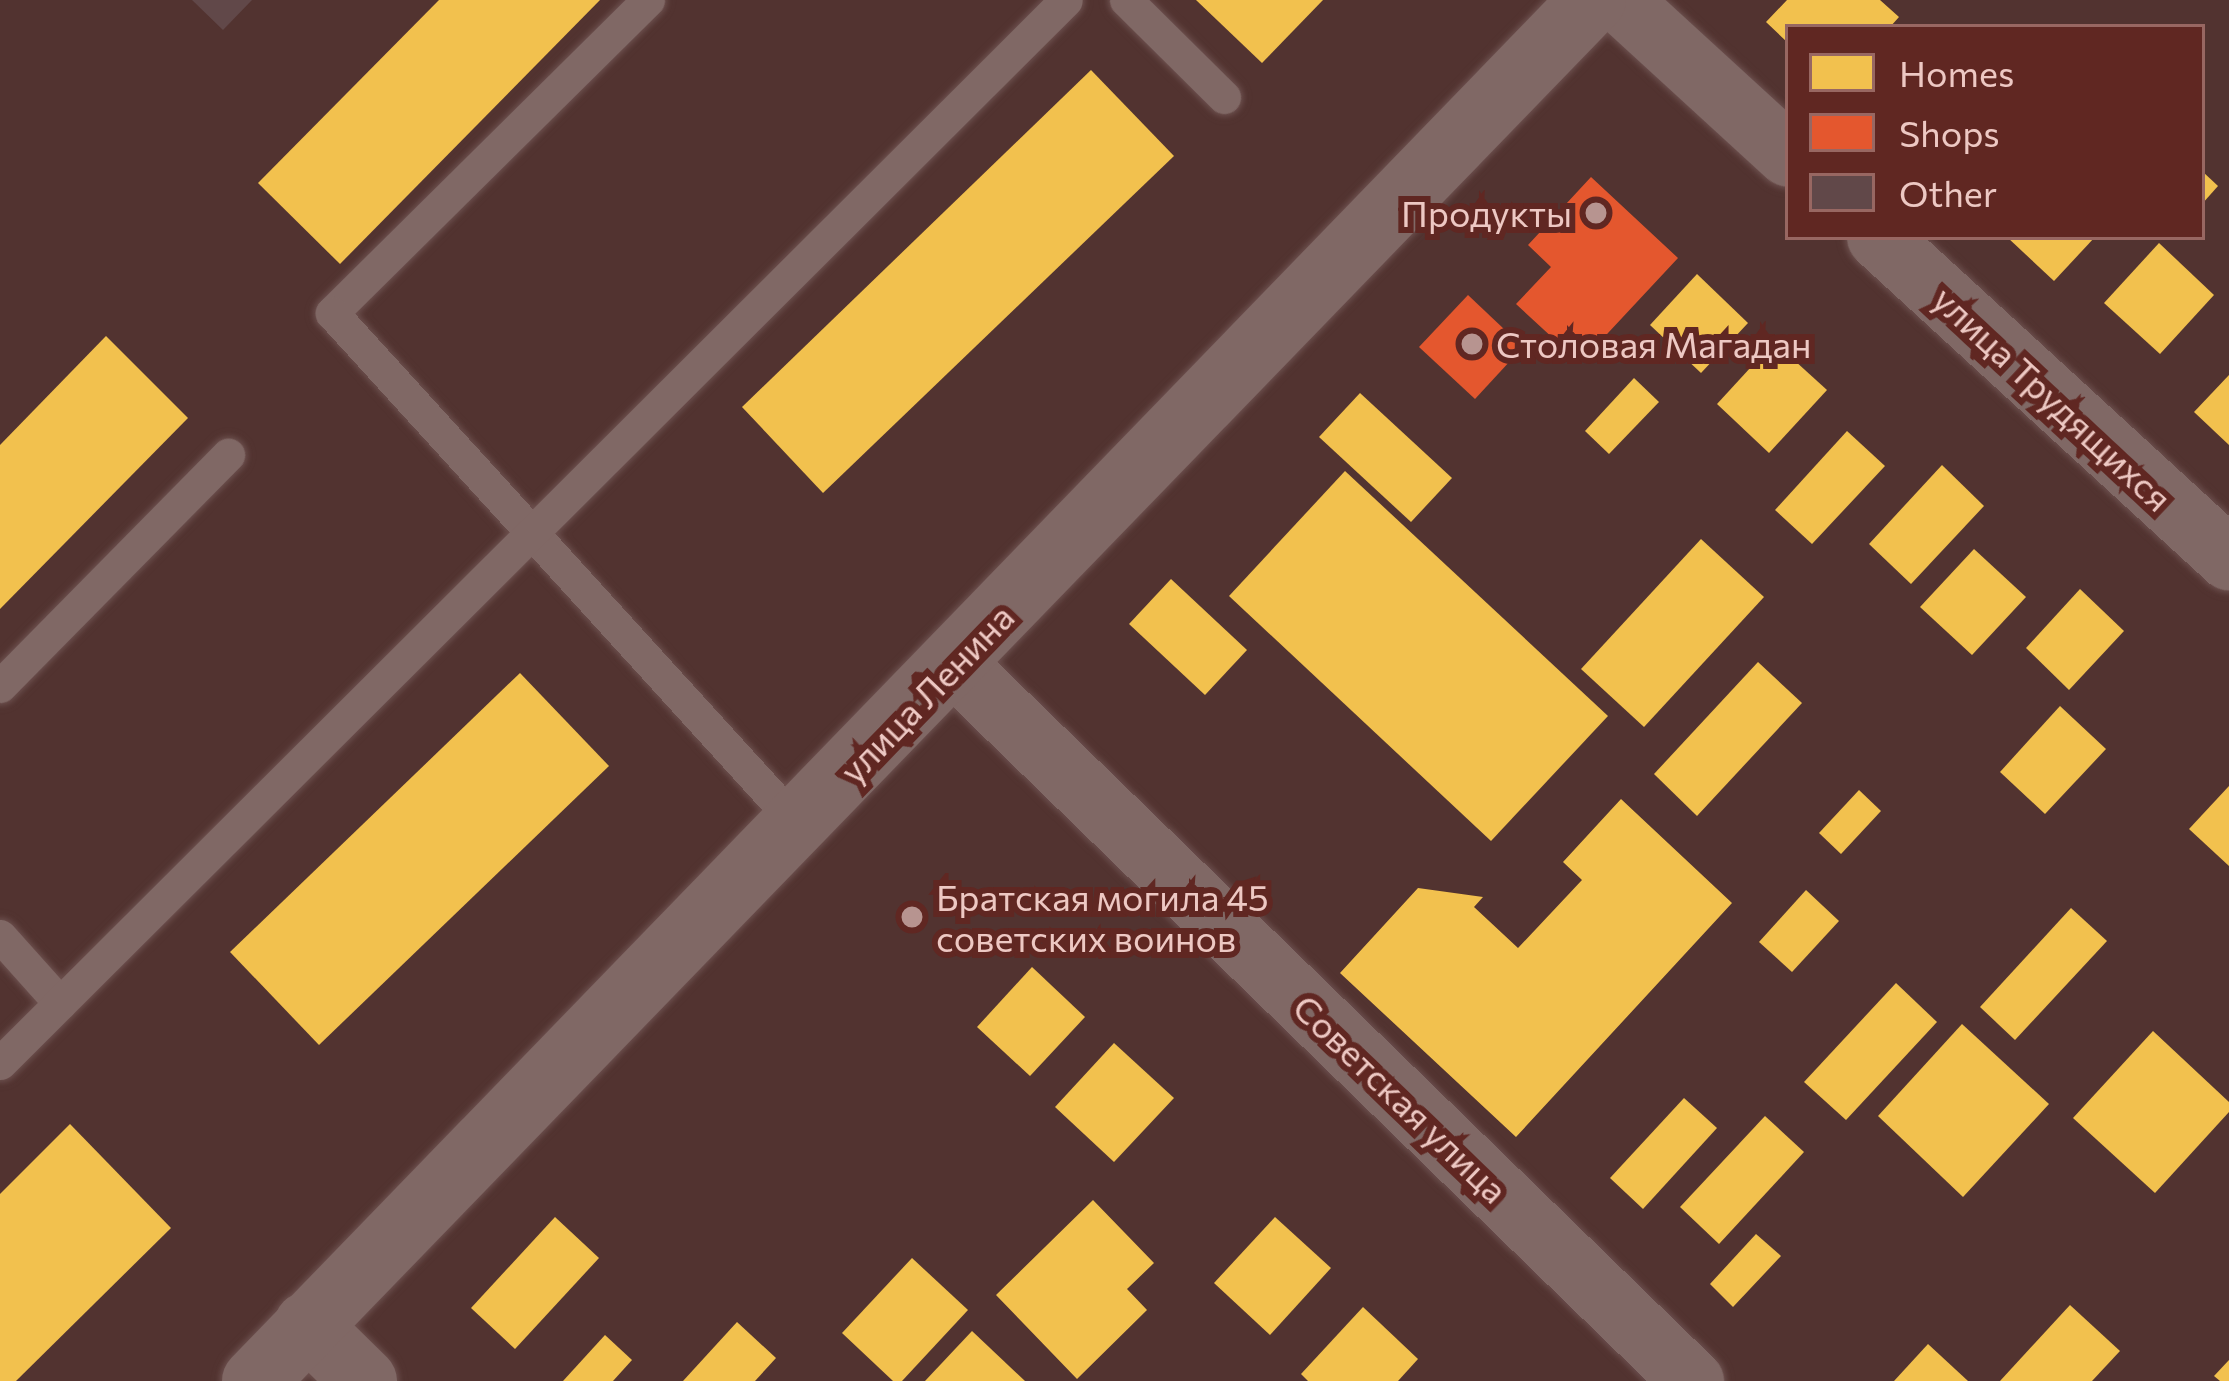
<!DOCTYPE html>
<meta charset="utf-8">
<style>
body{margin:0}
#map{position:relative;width:2229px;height:1381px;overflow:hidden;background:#523330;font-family:Commissioner,sans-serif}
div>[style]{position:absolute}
.homes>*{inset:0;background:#f2c14e}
.shops>*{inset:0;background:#e4572e}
.building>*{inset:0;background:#614849}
.roads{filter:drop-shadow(0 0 3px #6c504e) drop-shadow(0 0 3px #6c504e)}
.service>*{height:33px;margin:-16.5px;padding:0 16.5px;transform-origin:16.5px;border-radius:16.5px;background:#806865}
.minor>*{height:63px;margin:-31.5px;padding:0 31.5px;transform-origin:31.5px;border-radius:31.5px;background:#806865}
.tertiary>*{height:66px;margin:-33px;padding:0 33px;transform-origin:33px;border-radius:33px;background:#806865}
.dots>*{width:33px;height:33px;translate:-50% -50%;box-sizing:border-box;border:6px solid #602722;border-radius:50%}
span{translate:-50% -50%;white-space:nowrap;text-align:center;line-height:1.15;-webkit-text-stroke:12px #602722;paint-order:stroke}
.poi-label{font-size:36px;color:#edc8c3}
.right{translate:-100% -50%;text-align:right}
.left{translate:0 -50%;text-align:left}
.street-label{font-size:36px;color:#edc8c3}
.legend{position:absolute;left:1785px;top:24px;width:420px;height:216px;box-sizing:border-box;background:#602722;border:3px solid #986762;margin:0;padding:15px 21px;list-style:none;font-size:36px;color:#edc8c3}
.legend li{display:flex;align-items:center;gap:24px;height:60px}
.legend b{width:60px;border:3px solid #986762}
</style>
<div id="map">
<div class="homes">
<i style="clip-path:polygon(439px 0,600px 0,340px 264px,258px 183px)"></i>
<i style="clip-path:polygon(1196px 0,1323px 0,1262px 63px)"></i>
<i style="clip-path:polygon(1787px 0,1880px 0,1899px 17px,1890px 27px,1788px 27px,1788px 43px,1766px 22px)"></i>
<i style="clip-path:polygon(1091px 70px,1174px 156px,823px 493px,742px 407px)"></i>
<i style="clip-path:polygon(2202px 171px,2218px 186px,2202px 204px)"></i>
<i style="clip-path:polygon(2007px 237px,2095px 237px,2054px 281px)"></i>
<i style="clip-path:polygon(2159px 243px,2214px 295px,2160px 354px,2104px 303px)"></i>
<i style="clip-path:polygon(1697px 274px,1748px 323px,1701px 373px,1650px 325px)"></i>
<i style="clip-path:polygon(106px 336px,188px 418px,0 609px,0 445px)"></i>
<i style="clip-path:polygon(1774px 342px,1827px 390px,1769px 453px,1717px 404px)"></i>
<i style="clip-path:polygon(2229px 375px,2229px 445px,2194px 412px)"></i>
<i style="clip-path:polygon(1634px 378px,1659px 402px,1609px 454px,1585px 431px)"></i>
<i style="clip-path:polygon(1360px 393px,1452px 478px,1411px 522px,1319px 437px)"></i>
<i style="clip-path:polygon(1847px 431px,1885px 466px,1812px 544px,1775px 510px)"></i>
<i style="clip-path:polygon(1942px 465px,1984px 506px,1911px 584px,1869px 544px)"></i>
<i style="clip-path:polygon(1345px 471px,1608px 716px,1491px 841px,1229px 596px)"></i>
<i style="clip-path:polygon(1701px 539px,1764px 597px,1644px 727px,1581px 669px)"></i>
<i style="clip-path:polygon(1974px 549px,2026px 597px,1972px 655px,1920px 607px)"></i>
<i style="clip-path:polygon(1171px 579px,1247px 650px,1205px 695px,1129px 624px)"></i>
<i style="clip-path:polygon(2080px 589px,2124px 631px,2069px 690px,2026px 648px)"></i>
<i style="clip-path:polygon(1758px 662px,1802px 703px,1697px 816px,1654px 774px)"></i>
<i style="clip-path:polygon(520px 673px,609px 766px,319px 1045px,230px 952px)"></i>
<i style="clip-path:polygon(2060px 706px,2106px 749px,2045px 814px,2000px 772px)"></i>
<i style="clip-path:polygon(2229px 786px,2229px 866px,2189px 829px)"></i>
<i style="clip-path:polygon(1859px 790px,1881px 811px,1841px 854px,1819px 833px)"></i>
<i style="clip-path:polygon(1621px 799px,1732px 903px,1516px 1137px,1340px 973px,1418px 888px,1483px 897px,1474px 907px,1518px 948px,1582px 880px,1563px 862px)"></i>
<i style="clip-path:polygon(1806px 890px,1839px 921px,1792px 972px,1759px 942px)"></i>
<i style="clip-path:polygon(2071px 908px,2107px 941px,2015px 1040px,1980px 1007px)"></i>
<i style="clip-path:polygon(1032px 967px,1085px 1017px,1030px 1076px,977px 1027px)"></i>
<i style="clip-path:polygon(1896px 983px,1937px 1022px,1846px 1120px,1804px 1082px)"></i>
<i style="clip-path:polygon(1962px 1024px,2049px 1104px,1963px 1197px,1878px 1116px)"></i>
<i style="clip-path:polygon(2153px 1031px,2229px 1102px,2229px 1112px,2155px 1193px,2073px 1118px)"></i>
<i style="clip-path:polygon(1114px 1043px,1174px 1098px,1114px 1162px,1055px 1107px)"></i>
<i style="clip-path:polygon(1684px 1098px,1717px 1128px,1643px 1209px,1610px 1178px)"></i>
<i style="clip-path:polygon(1765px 1116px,1804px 1152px,1719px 1244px,1680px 1207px)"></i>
<i style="clip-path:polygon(70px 1124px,171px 1228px,16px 1381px,0 1381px,0 1194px)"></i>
<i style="clip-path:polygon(1093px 1200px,1154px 1263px,1127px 1289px,1147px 1310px,1077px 1379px,996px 1295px)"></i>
<i style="clip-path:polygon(555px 1217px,599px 1258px,515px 1349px,471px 1308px)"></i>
<i style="clip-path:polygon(1275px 1217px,1331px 1268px,1270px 1335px,1214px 1283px)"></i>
<i style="clip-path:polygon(1756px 1234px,1781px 1256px,1733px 1307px,1710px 1284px)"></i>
<i style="clip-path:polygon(912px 1258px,968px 1310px,902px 1381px,893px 1381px,842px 1333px)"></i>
<i style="clip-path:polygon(2070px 1305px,2120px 1351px,2092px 1381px,2000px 1381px)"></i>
<i style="clip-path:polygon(1363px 1307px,1418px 1359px,1398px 1381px,1308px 1381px,1301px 1374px)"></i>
<i style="clip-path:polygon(737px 1322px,776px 1358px,755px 1381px,683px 1381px)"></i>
<i style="clip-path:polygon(972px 1331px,1025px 1381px,925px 1381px)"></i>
<i style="clip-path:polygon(605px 1335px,632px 1360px,613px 1381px,563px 1381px)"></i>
<i style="clip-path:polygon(1928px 1344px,1968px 1381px,1894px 1381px)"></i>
<i style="clip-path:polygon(2229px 1360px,2229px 1381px,2220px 1381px,2214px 1376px)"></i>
</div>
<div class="shops">
<i style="clip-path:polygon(1591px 177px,1678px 258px,1580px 363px,1516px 304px,1551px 267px,1528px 245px)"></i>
<i style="clip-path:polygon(1468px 295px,1523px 347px,1475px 399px,1419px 347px)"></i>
</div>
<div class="building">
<i style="clip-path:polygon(192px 0,252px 0,223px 30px)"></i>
</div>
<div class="roads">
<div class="service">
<i style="left:648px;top:0;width:445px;rotate:135.3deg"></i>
<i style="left:332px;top:313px;width:692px;rotate:47.69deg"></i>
<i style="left:1126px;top:0;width:138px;rotate:44.7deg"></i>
<i style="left:0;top:686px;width:325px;rotate:-45.4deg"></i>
<i style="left:0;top:936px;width:90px;rotate:48.2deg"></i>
<i style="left:0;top:1063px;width:1505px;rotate:-44.92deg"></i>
</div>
<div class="minor">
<i style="left:1619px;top:0;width:229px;rotate:42.5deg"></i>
<i style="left:1878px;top:237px;width:476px;rotate:42.5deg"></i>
<i style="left:955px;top:665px;width:1028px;rotate:44.17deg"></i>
</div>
<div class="tertiary">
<i style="left:307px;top:1325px;width:80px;rotate:44.5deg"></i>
<i style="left:255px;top:1381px;width:1923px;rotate:-45.91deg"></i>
</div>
</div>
<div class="dots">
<i style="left:1596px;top:213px;background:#b79490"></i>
<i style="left:1472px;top:344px;background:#b79490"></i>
<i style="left:912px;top:917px;background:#b79490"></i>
</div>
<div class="poi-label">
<span class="right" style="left:1572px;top:213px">Продукты</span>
<span class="left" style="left:1496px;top:344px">Столовая Магадан</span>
<span class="left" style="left:936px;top:917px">Братская могила 45<br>советских воинов</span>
</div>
<div class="street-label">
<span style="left:2053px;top:398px;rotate:43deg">улица Трудящихся</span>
<span style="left:926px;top:693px;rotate:-46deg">улица Ленина</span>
<span style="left:1401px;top:1098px;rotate:44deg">Советская улица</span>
</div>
<ul class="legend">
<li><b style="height:33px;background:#f2c14e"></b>Homes</li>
<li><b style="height:33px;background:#e4572e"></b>Shops</li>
<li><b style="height:33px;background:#614849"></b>Other</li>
</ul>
</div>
